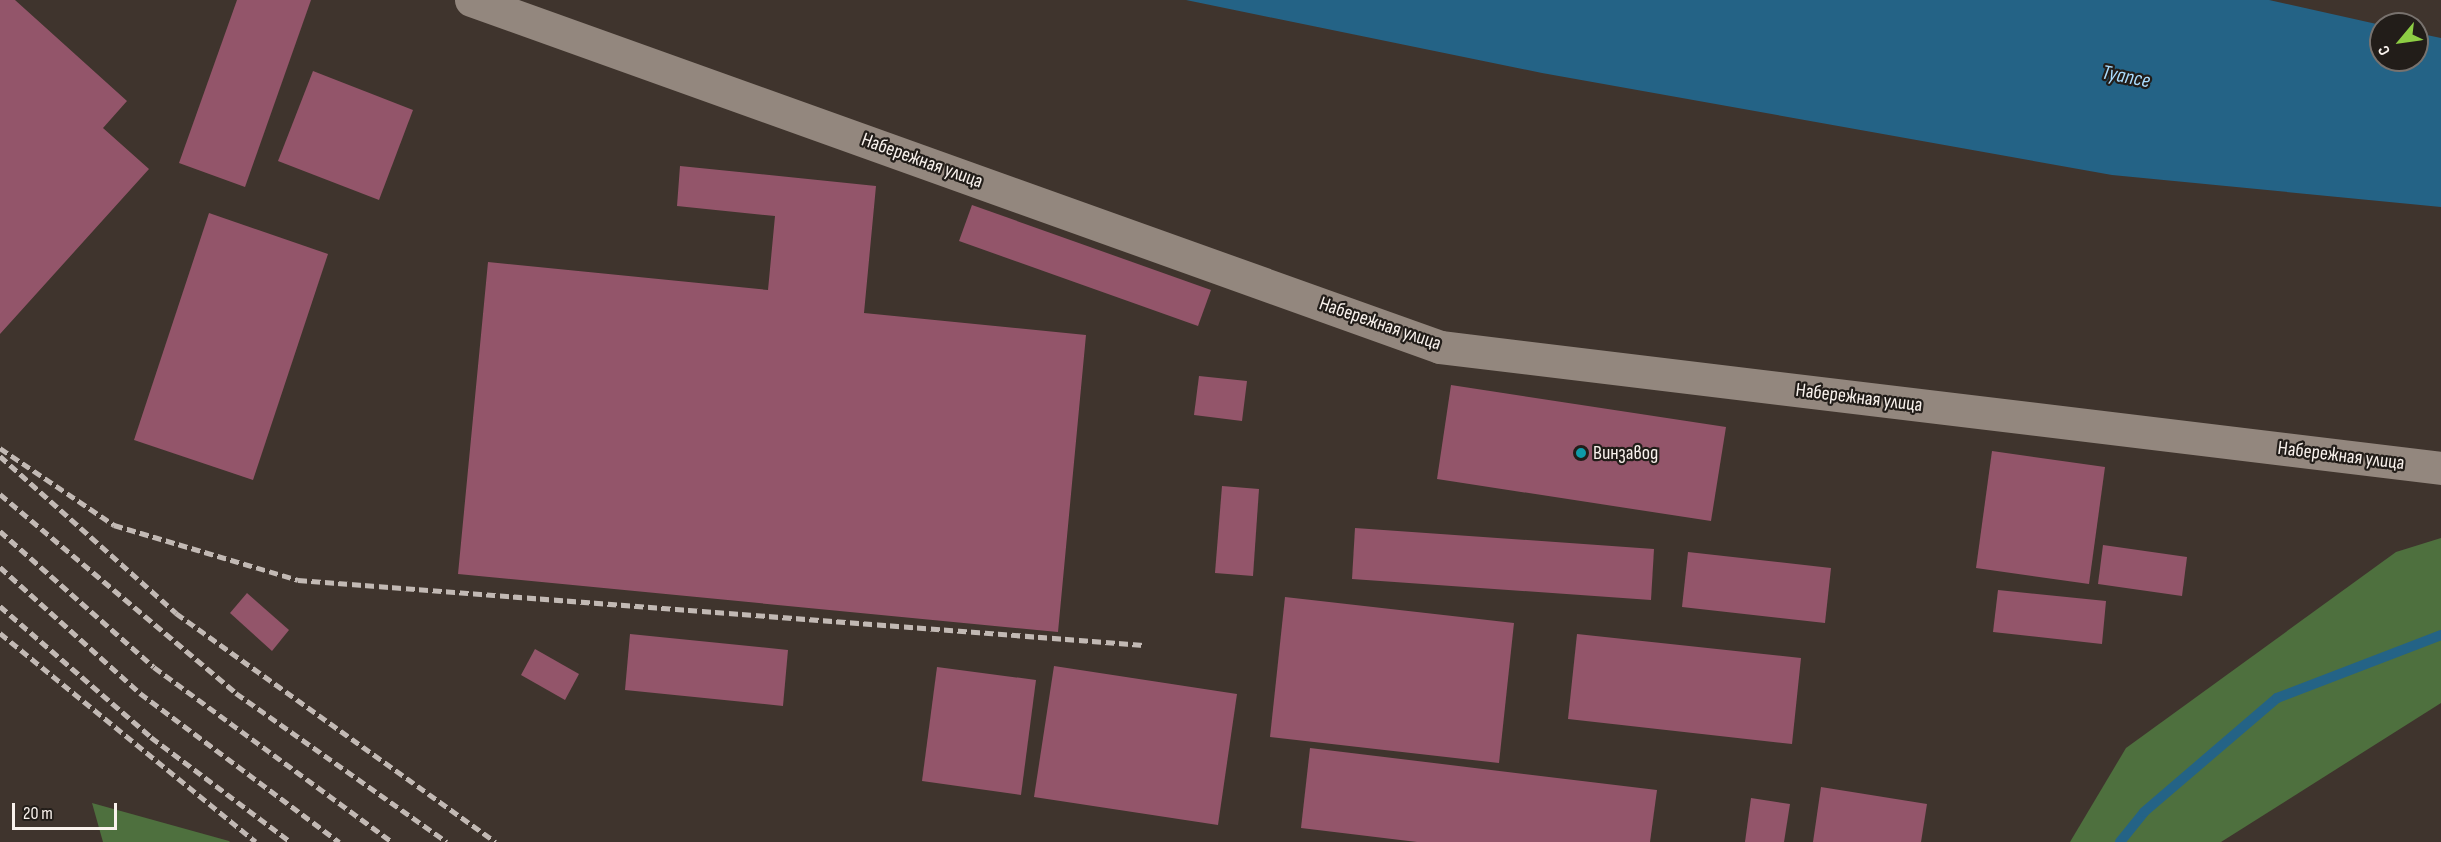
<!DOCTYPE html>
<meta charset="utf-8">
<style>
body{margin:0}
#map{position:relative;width:2441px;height:842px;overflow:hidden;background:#3f342d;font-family:"Sofia Sans Condensed",sans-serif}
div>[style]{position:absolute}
.forest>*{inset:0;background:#4e703e}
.water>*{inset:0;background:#246386}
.stream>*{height:10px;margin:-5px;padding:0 5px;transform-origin:5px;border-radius:5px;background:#246386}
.building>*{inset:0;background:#93556a}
.street>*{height:33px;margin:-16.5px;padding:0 16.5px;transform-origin:16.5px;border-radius:16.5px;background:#93877e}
.rail>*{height:4.5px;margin-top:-2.25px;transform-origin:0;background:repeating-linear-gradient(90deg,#c2b9b4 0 9px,transparent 0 13.5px)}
.dots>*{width:16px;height:16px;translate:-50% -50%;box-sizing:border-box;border:3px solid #221d19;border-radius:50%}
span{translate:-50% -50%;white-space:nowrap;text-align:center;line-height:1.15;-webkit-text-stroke:4.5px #221d19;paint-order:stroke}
.street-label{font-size:20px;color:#f9f2ed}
.poi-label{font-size:20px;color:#f9f2ed}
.left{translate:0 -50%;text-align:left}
.water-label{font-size:21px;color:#abddfe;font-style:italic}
.north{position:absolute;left:2369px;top:12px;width:60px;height:60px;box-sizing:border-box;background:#221d19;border:2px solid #78726e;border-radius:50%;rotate:241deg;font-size:16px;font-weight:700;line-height:24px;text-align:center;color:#f9f2ed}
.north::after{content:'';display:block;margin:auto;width:21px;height:27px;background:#8dce44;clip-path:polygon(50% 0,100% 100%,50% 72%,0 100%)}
.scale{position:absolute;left:12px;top:803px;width:105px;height:27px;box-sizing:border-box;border:3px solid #f9f2ed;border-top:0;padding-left:8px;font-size:18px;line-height:21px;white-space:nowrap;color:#f9f2ed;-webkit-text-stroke:4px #221d19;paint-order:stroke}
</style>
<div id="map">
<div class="forest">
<i style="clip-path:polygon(2441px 538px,2441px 703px,2221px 842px,2070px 842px,2126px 748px,2396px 552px)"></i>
<i style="clip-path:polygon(92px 803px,229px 841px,230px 842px,103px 842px)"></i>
</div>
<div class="water">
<i style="clip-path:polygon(1186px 0,2269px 0,2381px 25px,2381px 60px,2417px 60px,2417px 33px,2441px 38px,2441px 207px,2112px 175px,1542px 73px)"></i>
</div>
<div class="stream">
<i style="left:2120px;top:842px;width:38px;rotate:-51deg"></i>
<i style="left:2144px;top:812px;width:175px;rotate:-40.6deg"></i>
<i style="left:2277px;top:698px;width:176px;rotate:-21deg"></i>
</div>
<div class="building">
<i style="clip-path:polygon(0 0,15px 0,127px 101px,103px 128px,149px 169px,0 334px)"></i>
<i style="clip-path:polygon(237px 0,311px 0,245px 187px,179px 163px)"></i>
<i style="clip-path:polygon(313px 71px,413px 110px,379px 200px,278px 161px)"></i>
<i style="clip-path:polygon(680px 166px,876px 186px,864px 313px,1086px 335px,1058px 632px,458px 574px,488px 262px,768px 290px,775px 216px,677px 206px)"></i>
<i style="clip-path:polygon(972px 205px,1211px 290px,1198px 326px,959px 241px)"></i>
<i style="clip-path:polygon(209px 213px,328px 254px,253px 480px,134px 440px)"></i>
<i style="clip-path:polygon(1199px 376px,1247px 381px,1242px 421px,1194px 415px)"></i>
<i style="clip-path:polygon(1451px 385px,1726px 427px,1711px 521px,1437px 479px)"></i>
<i style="clip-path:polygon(1992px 451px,2105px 467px,2089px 584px,1976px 568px)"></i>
<i style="clip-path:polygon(1222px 486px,1259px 489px,1253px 576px,1215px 573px)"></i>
<i style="clip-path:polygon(1355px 528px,1654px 549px,1651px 600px,1352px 579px)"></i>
<i style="clip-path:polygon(2103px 545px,2187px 557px,2182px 596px,2098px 584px)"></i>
<i style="clip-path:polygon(1688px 552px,1831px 568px,1825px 623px,1682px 607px)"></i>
<i style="clip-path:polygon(1998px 590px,2106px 601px,2102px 644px,1993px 632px)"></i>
<i style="clip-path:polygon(247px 593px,289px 630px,272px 651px,230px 613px)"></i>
<i style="clip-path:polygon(1285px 597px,1514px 623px,1499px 763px,1270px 737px)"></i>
<i style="clip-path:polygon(630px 634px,788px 650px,783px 706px,625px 690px)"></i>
<i style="clip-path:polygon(1577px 634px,1801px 658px,1792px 744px,1568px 719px)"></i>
<i style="clip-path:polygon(535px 649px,579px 674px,565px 700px,521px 675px)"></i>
<i style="clip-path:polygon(1054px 666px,1237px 694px,1218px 825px,1034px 797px)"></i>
<i style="clip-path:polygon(937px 667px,1036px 680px,1021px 795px,922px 781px)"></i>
<i style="clip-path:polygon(1310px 748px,1657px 790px,1650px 842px,1417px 842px,1301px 828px)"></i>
<i style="clip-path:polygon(1821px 787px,1927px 804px,1921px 842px,1813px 842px)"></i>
<i style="clip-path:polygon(1751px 798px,1790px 804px,1784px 842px,1745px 842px)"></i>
</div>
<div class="street">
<i style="left:471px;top:0;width:1029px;rotate:19.7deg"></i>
<i style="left:1440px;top:347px;width:1008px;rotate:6.89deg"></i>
</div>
<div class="rail">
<i style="left:0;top:448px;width:138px;rotate:34deg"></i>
<i style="left:114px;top:525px;width:192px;rotate:16.6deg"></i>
<i style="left:298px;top:580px;width:848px;rotate:4.39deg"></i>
<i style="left:0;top:456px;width:236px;rotate:41.7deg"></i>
<i style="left:176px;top:613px;width:393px;rotate:35.6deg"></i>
<i style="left:0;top:494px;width:309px;rotate:40.1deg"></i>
<i style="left:236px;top:693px;width:258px;rotate:35.2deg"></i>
<i style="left:0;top:531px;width:205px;rotate:41.4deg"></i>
<i style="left:154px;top:667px;width:295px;rotate:36.3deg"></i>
<i style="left:0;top:567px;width:188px;rotate:42deg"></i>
<i style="left:140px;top:693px;width:249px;rotate:36.8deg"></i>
<i style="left:0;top:606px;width:200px;rotate:40.9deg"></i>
<i style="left:151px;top:737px;width:175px;rotate:36.9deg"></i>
<i style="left:0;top:633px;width:330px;rotate:39.2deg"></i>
</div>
<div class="dots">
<i style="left:1581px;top:453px;background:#0f9aa8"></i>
</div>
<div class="street-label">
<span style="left:922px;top:161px;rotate:20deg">Набережная улица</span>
<span style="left:1380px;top:324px;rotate:19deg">Набережная улица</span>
<span style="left:1859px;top:398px;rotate:7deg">Набережная улица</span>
<span style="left:2341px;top:456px;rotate:7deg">Набережная улица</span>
</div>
<div class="poi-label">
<span class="left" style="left:1593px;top:453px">Винзавод</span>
</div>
<div class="water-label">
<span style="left:2126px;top:77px;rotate:11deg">Туапсе</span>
</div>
<div class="north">С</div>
<div class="scale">20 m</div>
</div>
